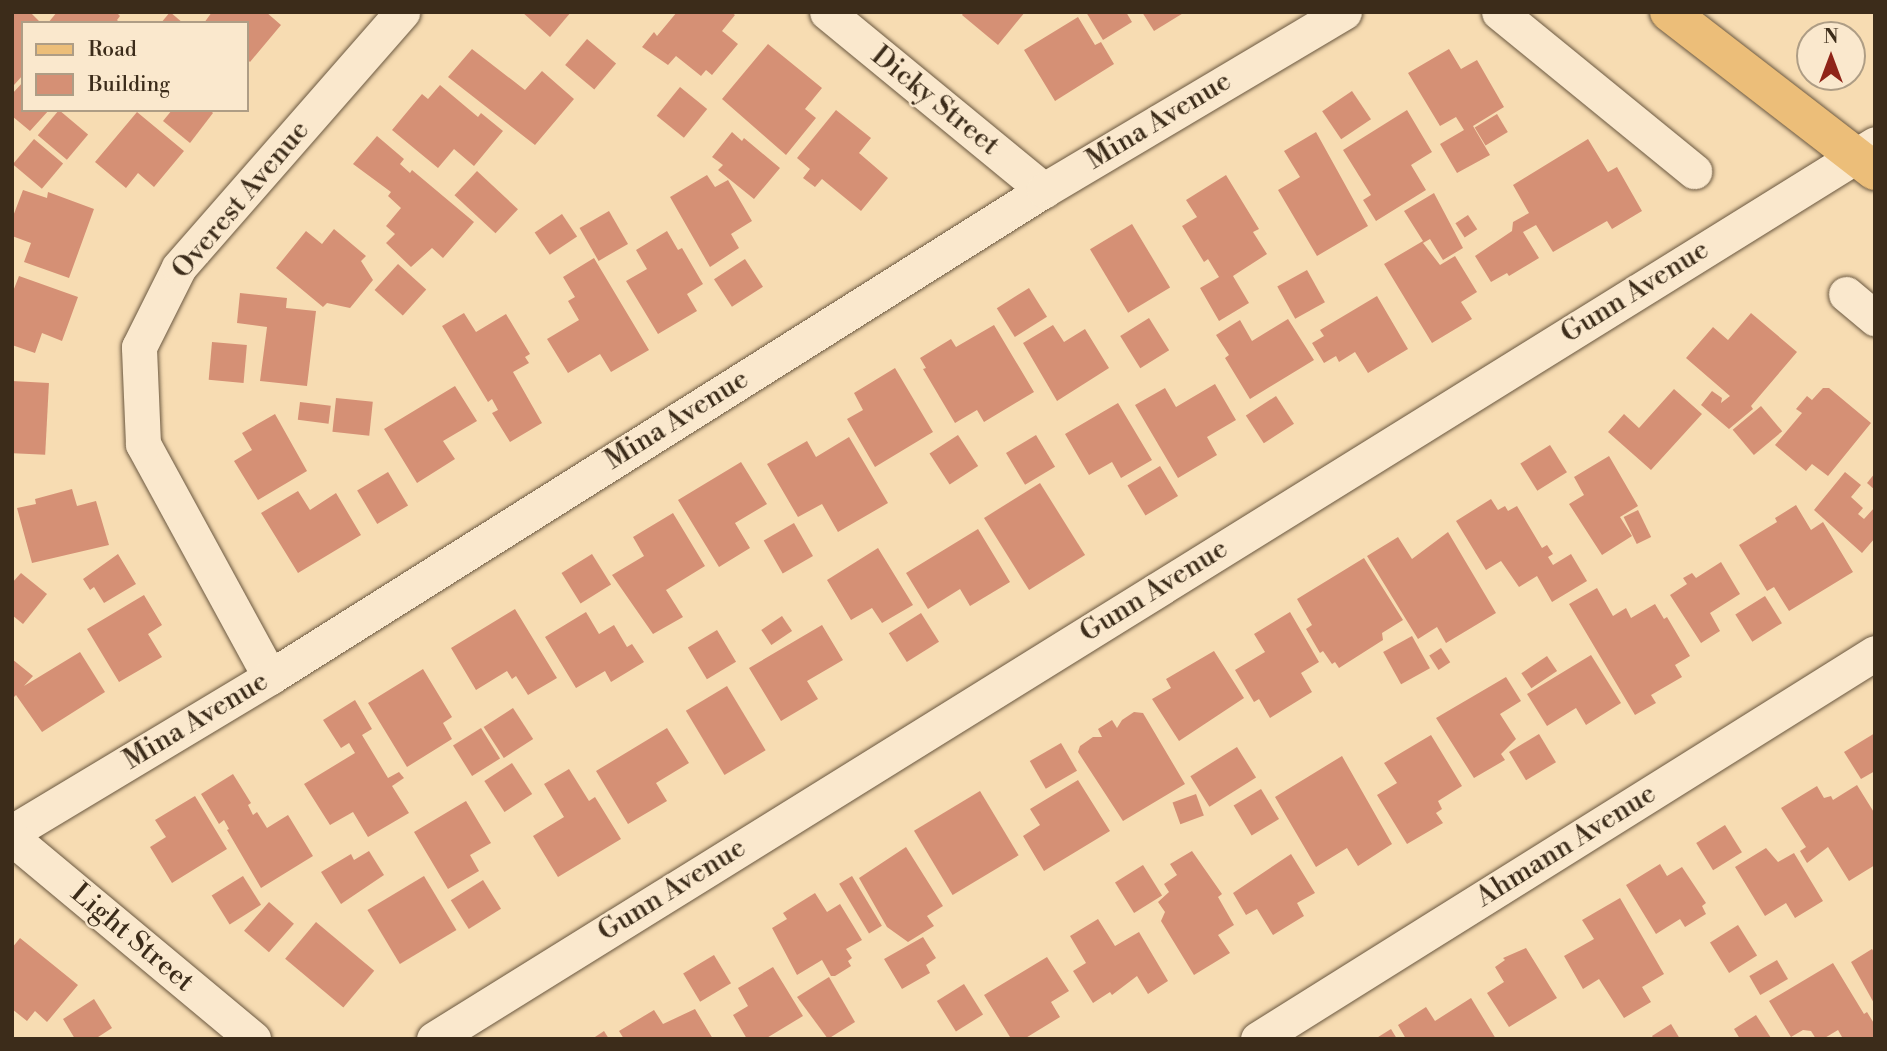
<!DOCTYPE html>
<html>
<head>
<meta charset="utf-8">
<style>
	body { margin:0 }
	#map { position:relative; width:1887px; height:1051px; overflow:hidden; background:#f7dcb2; font-family:"Libre Bodoni",serif }
	div>[style] { position:absolute }
	.building>* { inset:0; background:#d59075; transform-origin:0 0 }
	.roads { filter:drop-shadow(0 0 2px #6b5840) drop-shadow(0 0 2px #6b5840) }
	.minor>* { height:35px; margin:-17.5px; padding:0 17.5px; transform-origin:17.5px; border-radius:17.5px; background:#fae8cd }
	.major>* { height:38px; margin:-19px; padding:0 19px; transform-origin:19px; border-radius:19px; background:#ecbe79 }
	span { translate:-50% -50%; white-space:nowrap; text-align:center; line-height:1.15; -webkit-text-stroke:5px #fae8cd; paint-order:stroke }
	.street-label { font-size:28px; color:#3c2c1a }
	.frame { position:absolute; inset:0; border:14px solid #3c2c1a; pointer-events:none }
	.legend { position:absolute; left:21px; top:21px; width:228px; height:91px; box-sizing:border-box; background:#fae8cd; border:2px solid #ae9d85; margin:0; padding:9px 12px; list-style:none; font-size:21px; color:#3c2c1a }
	.legend li { display:flex; align-items:center; gap:14px; height:35px }
	.legend b { width:35px; border:2px solid #ae9d85 }
	.north { position:absolute; left:1796px; top:21px; width:70px; height:70px; box-sizing:border-box; background:#fae8cd; border:2px solid #ae9d85; border-radius:50%; rotate:0deg; font-size:19px; font-weight:700; line-height:28px; text-align:center; color:#3c2c1a }
	.north::after { content:''; display:block; margin:auto; width:24px; height:32px; background:#8f2418; clip-path:polygon(50% 0,100% 100%,50% 72%,0 100%) }
</style>
</head>
<body>
<div id="map">
	<div class="building">
		<div style="clip-path:polygon(12px 12px,30px 12px,39px 21px,23px 23px,23px 75px,14px 85px)"></div>
		<div style="clip-path:polygon(57px 12px,116px 12px,120px 16px,117px 20px,120px 23px,48px 23px)"></div>
		<div style="clip-path:polygon(170px 12px,183px 23px,161px 23px)"></div>
		<div style="clip-path:polygon(212px 12px,266px 12px,281px 25px,250px 62px,247px 59px,247px 23px,204px 23px)"></div>
		<div style="clip-path:polygon(522px 12px,571px 12px,550px 37px)"></div>
		<div style="clip-path:polygon(677px 12px,731px 12px,735px 15px,722px 31px,738px 44px,712px 75px,706px 70px,701px 76px,676px 56px,668px 65px,642px 47px,654px 32px,657px 36px)"></div>
		<div style="clip-path:polygon(964px 12px,1025px 12px,998px 45px,962px 15px)"></div>
		<div style="clip-path:polygon(1086px 12px,1126px 12px,1132px 22px,1103px 40px)"></div>
		<div style="clip-path:polygon(1142px 12px,1185px 12px,1154px 31px)"></div>
		<div style="clip-path:polygon(1078px 17px,1095px 45px,1101px 42px,1114px 64px,1055px 101px,1024px 50px)"></div>
		<div style="left:587px;top:39px;width:38px;height:34px;rotate:40deg"></div>
		<div style="clip-path:polygon(768px 44px,822px 88px,805px 109px,816px 118px,786px 155px,722px 99px)"></div>
		<div style="clip-path:polygon(472px 49px,525px 90px,542px 71px,574px 99px,535px 145px,448px 77px)"></div>
		<div style="clip-path:polygon(1449px 49px,1461px 69px,1477px 60px,1504px 107px,1473px 126px,1490px 155px,1457px 173px,1440px 144px,1464px 130px,1456px 117px,1440px 126px,1408px 73px)"></div>
		<div style="clip-path:polygon(23px 82px,23px 110px,49px 110px,30px 131px,12px 116px,12px 94px)"></div>
		<div style="clip-path:polygon(440px 85px,478px 117px,481px 113px,503px 131px,474px 166px,454px 149px,438px 168px,392px 130px,422px 94px,428px 99px)"></div>
		<div style="left:680px;top:87px;width:35px;height:37px;rotate:39deg"></div>
		<div style="left:1352px;top:91px;width:34px;height:36px;rotate:56deg"></div>
		<div style="left:59px;top:110px;width:38px;height:33px;rotate:40deg"></div>
		<div style="clip-path:polygon(172px 110px,210px 110px,213px 113px,190px 143px,163px 121px)"></div>
		<div style="clip-path:polygon(836px 110px,871px 138px,859px 153px,888px 178px,861px 211px,822px 179px,815px 187px,803px 178px,810px 169px,797px 158px)"></div>
		<div style="clip-path:polygon(1407px 110px,1432px 152px,1411px 165px,1426px 190px,1376px 221px,1363px 200px,1371px 195px,1343px 150px)"></div>
		<div style="clip-path:polygon(137px 112px,184px 151px,154px 187px,138px 173px,126px 188px,95px 162px)"></div>
		<div style="left:1497px;top:114px;width:21px;height:26px;rotate:59deg"></div>
		<div style="clip-path:polygon(732px 132px,742px 141px,744px 138px,780px 168px,754px 199px,718px 170px,723px 165px,712px 157px)"></div>
		<div style="clip-path:polygon(1316px 132px,1368px 226px,1317px 256px,1278px 190px,1300px 177px,1284px 151px)"></div>
		<div style="clip-path:polygon(377px 136px,404px 159px,400px 164px,410px 173px,412px 170px,474px 222px,443px 258px,432px 248px,411px 267px,386px 243px,395px 234px,386px 226px,401px 208px,388px 196px,391px 192px,353px 164px)"></div>
		<div style="left:34px;top:139px;width:38px;height:33px;rotate:40deg"></div>
		<div style="clip-path:polygon(1588px 139px,1608px 172px,1617px 167px,1642px 211px,1612px 229px,1607px 221px,1553px 252px,1536px 225px,1523px 232px,1539px 258px,1509px 276px,1507px 273px,1491px 282px,1475px 256px,1512px 231px,1513px 222px,1529px 213px,1513px 185px)"></div>
		<div style="left:477px;top:171px;width:56px;height:33px;rotate:43deg"></div>
		<div style="clip-path:polygon(707px 175px,715px 187px,728px 180px,752px 221px,731px 234px,739px 248px,710px 267px,670px 197px)"></div>
		<div style="clip-path:polygon(1226px 175px,1259px 229px,1253px 232px,1267px 254px,1233px 276px,1249px 303px,1219px 321px,1200px 288px,1219px 277px,1208px 259px,1204px 262px,1182px 226px,1197px 217px,1186px 200px)"></div>
		<div style="clip-path:polygon(23px 190px,47px 198px,48px 192px,94px 209px,69px 278px,24px 262px,31px 243px,12px 236px,12px 219px)"></div>
		<div style="clip-path:polygon(1434px 193px,1463px 248px,1443px 260px,1430px 239px,1423px 243px,1440px 265px,1455px 256px,1477px 292px,1461px 302px,1472px 319px,1432px 343px,1384px 264px,1423px 241px,1404px 211px)"></div>
		<div style="left:609px;top:211px;width:38px;height:34px;rotate:60deg"></div>
		<div style="left:562px;top:214px;width:27px;height:33px;rotate:56deg"></div>
		<div style="left:1468px;top:215px;width:17px;height:15px;rotate:57deg"></div>
		<div style="left:1132px;top:224px;width:74px;height:49px;rotate:59deg"></div>
		<div style="clip-path:polygon(334px 229px,366px 256px,361px 261px,373px 280px,350px 308px,327px 303px,323px 307px,276px 268px,306px 231px,322px 244px)"></div>
		<div style="clip-path:polygon(667px 231px,678px 250px,682px 248px,703px 284px,687px 294px,697px 311px,658px 334px,626px 281px,647px 269px,636px 250px)"></div>
		<div style="clip-path:polygon(594px 258px,649px 350px,611px 372px,600px 354px,568px 373px,547px 339px,579px 320px,568px 301px,575px 297px,563px 277px)"></div>
		<div style="left:745px;top:259px;width:33px;height:37px;rotate:57deg"></div>
		<div style="left:398px;top:264px;width:38px;height:35px;rotate:42deg"></div>
		<div style="left:1307px;top:270px;width:37px;height:34px;rotate:61deg"></div>
		<div style="clip-path:polygon(19px 276px,78px 297px,62px 341px,42px 333px,35px 353px,12px 345px,12px 294px)"></div>
		<div style="left:1029px;top:288px;width:34px;height:38px;rotate:58deg"></div>
		<div style="clip-path:polygon(240px 293px,287px 298px,286px 308px,316px 311px,307px 386px,260px 381px,267px 327px,237px 323px)"></div>
		<div style="clip-path:polygon(1377px 296px,1408px 349px,1368px 373px,1355px 352px,1339px 362px,1336px 356px,1324px 363px,1312px 343px,1324px 336px,1320px 330px)"></div>
		<div style="clip-path:polygon(464px 313px,476px 332px,506px 314px,530px 354px,525px 357px,529px 363px,513px 372px,542px 423px,510px 442px,492px 413px,498px 410px,492px 399px,488px 402px,442px 326px)"></div>
		<div style="clip-path:polygon(1751px 313px,1797px 352px,1751px 406px,1753px 409px,1729px 429px,1701px 405px,1712px 391px,1722px 398px,1721px 403px,1730px 396px,1686px 358px,1713px 327px,1728px 340px)"></div>
		<div style="left:1149px;top:318px;width:38px;height:34px;rotate:58deg"></div>
		<div style="clip-path:polygon(1288px 319px,1314px 360px,1250px 399px,1225px 358px,1229px 355px,1216px 335px,1240px 320px,1252px 341px)"></div>
		<div style="clip-path:polygon(994px 325px,1034px 392px,984px 422px,977px 410px,955px 423px,923px 369px,926px 368px,920px 358px,951px 339px,956px 347px)"></div>
		<div style="clip-path:polygon(1053px 325px,1064px 342px,1085px 329px,1109px 368px,1057px 401px,1023px 343px)"></div>
		<div style="left:212px;top:342px;width:35px;height:38px;rotate:5deg"></div>
		<div style="clip-path:polygon(895px 368px,933px 432px,875px 467px,847px 419px,863px 410px,854px 393px)"></div>
		<div style="left:12px;top:381px;width:37px;height:72px;rotate:3deg"></div>
		<div style="clip-path:polygon(1215px 384px,1236px 420px,1207px 437px,1217px 455px,1178px 478px,1135px 405px,1165px 388px,1176px 407px)"></div>
		<div style="clip-path:polygon(455px 386px,477px 421px,443px 441px,455px 459px,417px 483px,384px 429px)"></div>
		<div style="clip-path:polygon(1823px 388px,1829px 388px,1871px 423px,1828px 476px,1812px 464px,1806px 471px,1775px 445px,1802px 413px,1796px 409px,1807px 396px,1812px 400px)"></div>
		<div style="clip-path:polygon(1674px 389px,1702px 414px,1651px 470px,1608px 432px,1624px 414px,1639px 428px)"></div>
		<div style="left:1276px;top:396px;width:33px;height:36px;rotate:57deg"></div>
		<div style="left:336px;top:398px;width:37px;height:34px;rotate:6deg"></div>
		<div style="left:300px;top:402px;width:31px;height:18px;rotate:7deg"></div>
		<div style="clip-path:polygon(1118px 403px,1152px 460px,1121px 478px,1112px 462px,1089px 475px,1065px 434px)"></div>
		<div style="left:1761px;top:406px;width:33px;height:37px;rotate:50deg"></div>
		<div style="clip-path:polygon(275px 414px,307px 471px,258px 500px,234px 461px,252px 450px,242px 433px)"></div>
		<div style="left:958px;top:435px;width:37px;height:34px;rotate:57deg"></div>
		<div style="left:1036px;top:435px;width:37px;height:35px;rotate:59deg"></div>
		<div style="clip-path:polygon(849px 437px,888px 503px,838px 532px,822px 504px,798px 517px,767px 464px,807px 441px,816px 457px)"></div>
		<div style="left:1550px;top:445px;width:32px;height:35px;rotate:58deg"></div>
		<div style="clip-path:polygon(1609px 456px,1638px 506px,1620px 517px,1632px 536px,1602px 555px,1569px 504px,1584px 495px,1574px 477px)"></div>
		<div style="clip-path:polygon(741px 462px,767px 504px,735px 523px,750px 548px,719px 567px,678px 500px)"></div>
		<div style="left:1160px;top:466px;width:35px;height:38px;rotate:59deg"></div>
		<div style="left:388px;top:472px;width:39px;height:36px;rotate:59deg"></div>
		<div style="clip-path:polygon(1845px 472px,1861px 485px,1851px 497px,1863px 508px,1858px 514px,1864px 519px,1875px 507px,1875px 538px,1862px 553px,1814px 510px)"></div>
		<div style="clip-path:polygon(1875px 473px,1875px 490px,1867px 483px)"></div>
		<div style="left:1040px;top:483px;width:85px;height:66px;rotate:58deg"></div>
		<div style="clip-path:polygon(72px 489px,77px 506px,96px 501px,109px 545px,32px 563px,17px 508px,36px 504px,35px 499px)"></div>
		<div style="clip-path:polygon(298px 491px,310px 510px,336px 493px,361px 535px,298px 573px,261px 513px)"></div>
		<div style="clip-path:polygon(1491px 499px,1498px 510px,1505px 506px,1508px 511px,1517px 506px,1542px 548px,1547px 545px,1553px 554px,1548px 557px,1553px 565px,1571px 554px,1587px 581px,1552px 602px,1537px 576px,1519px 587px,1501px 561px,1486px 570px,1456px 521px)"></div>
		<div style="clip-path:polygon(1796px 505px,1811px 530px,1823px 522px,1853px 572px,1789px 611px,1774px 587px,1767px 591px,1739px 545px,1777px 522px,1775px 518px)"></div>
		<div style="left:1638px;top:510px;width:30px;height:16px;rotate:64deg"></div>
		<div style="clip-path:polygon(673px 513px,705px 566px,666px 590px,683px 617px,653px 634px,612px 575px,644px 556px,633px 537px)"></div>
		<div style="left:794px;top:523px;width:38px;height:35px;rotate:60deg"></div>
		<div style="clip-path:polygon(978px 529px,1010px 582px,970px 606px,960px 589px,928px 609px,906px 573px)"></div>
		<div style="clip-path:polygon(1448px 532px,1496px 613px,1446px 643px,1437px 627px,1418px 639px,1367px 556px,1398px 537px,1412px 559px)"></div>
		<div style="clip-path:polygon(878px 548px,913px 605px,882px 623px,872px 608px,851px 620px,827px 580px)"></div>
		<div style="clip-path:polygon(118px 554px,136px 584px,104px 603px,94px 587px,90px 590px,83px 579px)"></div>
		<div style="left:592px;top:554px;width:36px;height:36px;rotate:58deg"></div>
		<div style="clip-path:polygon(1364px 558px,1403px 620px,1382px 633px,1383px 640px,1339px 668px,1335px 662px,1332px 664px,1323px 651px,1320px 653px,1306px 629px,1312px 625px,1297px 599px)"></div>
		<div style="clip-path:polygon(1721px 562px,1740px 594px,1710px 613px,1720px 631px,1701px 643px,1670px 595px,1687px 584px,1683px 578px,1692px 573px,1696px 578px)"></div>
		<div style="clip-path:polygon(21px 573px,47px 594px,23px 624px,12px 615px,12px 583px)"></div>
		<div style="clip-path:polygon(1597px 588px,1613px 616px,1626px 608px,1631px 618px,1655px 604px,1664px 619px,1667px 617px,1690px 656px,1675px 665px,1682px 677px,1651px 695px,1656px 703px,1635px 715px,1569px 604px)"></div>
		<div style="clip-path:polygon(144px 595px,162px 625px,148px 634px,162px 657px,119px 682px,87px 629px)"></div>
		<div style="left:1765px;top:596px;width:32px;height:35px;rotate:58deg"></div>
		<div style="clip-path:polygon(515px 609px,557px 678px,528px 695px,516px 676px,512px 679px,507px 671px,476px 690px,451px 648px)"></div>
		<div style="clip-path:polygon(586px 612px,599px 634px,614px 625px,627px 647px,632px 644px,644px 662px,611px 682px,605px 671px,576px 688px,545px 637px)"></div>
		<div style="clip-path:polygon(1290px 612px,1319px 662px,1301px 673px,1312px 692px,1270px 718px,1259px 699px,1254px 702px,1235px 670px,1265px 652px,1254px 634px)"></div>
		<div style="left:921px;top:613px;width:34px;height:38px;rotate:58deg"></div>
		<div style="left:782px;top:616px;width:18px;height:25px;rotate:56deg"></div>
		<div style="clip-path:polygon(822px 625px,843px 660px,807px 681px,818px 699px,781px 721px,749px 668px)"></div>
		<div style="left:717px;top:630px;width:37px;height:34px;rotate:59deg"></div>
		<div style="left:1412px;top:636px;width:37px;height:33px;rotate:61deg"></div>
		<div style="left:1441px;top:648px;width:17px;height:14px;rotate:57deg"></div>
		<div style="clip-path:polygon(1214px 651px,1244px 698px,1179px 741px,1152px 699px,1171px 688px,1166px 679px)"></div>
		<div style="clip-path:polygon(80px 652px,105px 692px,42px 732px,16px 695px,12px 699px,12px 659px,33px 676px,24px 686px)"></div>
		<div style="clip-path:polygon(1591px 655px,1621px 703px,1586px 725px,1576px 708px,1547px 726px,1527px 694px)"></div>
		<div style="left:1547px;top:656px;width:18px;height:31px;rotate:56deg"></div>
		<div style="clip-path:polygon(423px 669px,452px 717px,443px 723px,452px 739px,407px 767px,368px 703px)"></div>
		<div style="clip-path:polygon(1506px 677px,1521px 701px,1500px 714px,1516px 739px,1501px 754px,1505px 760px,1474px 778px,1436px 718px)"></div>
		<div style="left:727px;top:686px;width:75px;height:48px;rotate:59deg"></div>
		<div style="clip-path:polygon(355px 700px,372px 729px,362px 735px,388px 778px,399px 772px,404px 778px,392px 786px,409px 813px,368px 837px,353px 812px,330px 825px,304px 784px,355px 753px,349px 743px,341px 748px,323px 720px)"></div>
		<div style="left:513px;top:708px;width:37px;height:35px;rotate:57deg"></div>
		<div style="clip-path:polygon(1134px 712px,1143px 713px,1185px 784px,1123px 821px,1078px 752px,1080px 746px,1093px 737px,1102px 737px,1098px 729px,1112px 720px,1117px 728px,1122px 720px)"></div>
		<div style="left:481px;top:728px;width:36px;height:33px;rotate:58deg"></div>
		<div style="clip-path:polygon(667px 728px,689px 763px,656px 783px,667px 801px,628px 824px,596px 771px)"></div>
		<div style="clip-path:polygon(1875px 733px,1875px 771px,1861px 779px,1844px 752px)"></div>
		<div style="left:1539px;top:734px;width:33px;height:35px;rotate:59deg"></div>
		<div style="clip-path:polygon(1431px 735px,1462px 786px,1438px 801px,1442px 809px,1436px 813px,1443px 823px,1407px 844px,1377px 795px,1397px 783px,1384px 763px)"></div>
		<div style="left:1061px;top:743px;width:32px;height:36px;rotate:60deg"></div>
		<div style="left:1237px;top:747px;width:36px;height:55px;rotate:58deg"></div>
		<div style="clip-path:polygon(1342px 756px,1392px 844px,1358px 866px,1347px 848px,1316px 867px,1275px 797px)"></div>
		<div style="left:512px;top:763px;width:37px;height:33px;rotate:57deg"></div>
		<div style="clip-path:polygon(569px 769px,589px 801px,595px 797px,621px 839px,558px 877px,533px 836px,564px 817px,544px 784px)"></div>
		<div style="clip-path:polygon(233px 774px,251px 803px,248px 805px,253px 815px,257px 812px,267px 828px,288px 815px,313px 856px,261px 888px,227px 830px,229px 829px,224px 820px,219px 824px,201px 794px)"></div>
		<div style="clip-path:polygon(1078px 780px,1110px 831px,1044px 871px,1023px 836px,1040px 825px,1030px 809px)"></div>
		<div style="clip-path:polygon(1857px 785px,1875px 814px,1875px 865px,1849px 881px,1828px 847px,1807px 863px,1800px 851px,1806px 847px,1781px 808px,1817px 786px,1824px 798px,1831px 796px,1833px 800px)"></div>
		<div style="left:1261px;top:789px;width:35px;height:32px;rotate:59deg"></div>
		<div style="left:980px;top:791px;width:75px;height:77px;rotate:59deg"></div>
		<div style="left:1196px;top:794px;width:23px;height:25px;rotate:70deg"></div>
		<div style="clip-path:polygon(195px 796px,227px 849px,172px 883px,150px 847px,166px 837px,155px 820px)"></div>
		<div style="clip-path:polygon(466px 801px,491px 843px,470px 855px,479px 871px,448px 889px,414px 832px)"></div>
		<div style="left:1725px;top:825px;width:32px;height:34px;rotate:58deg"></div>
		<div style="clip-path:polygon(906px 847px,943px 906px,927px 916px,934px 926px,908px 942px,887px 927px,859px 878px)"></div>
		<div style="clip-path:polygon(1766px 848px,1778px 862px,1794px 853px,1823px 901px,1795px 918px,1786px 903px,1765px 916px,1735px 867px)"></div>
		<div style="clip-path:polygon(369px 851px,384px 875px,341px 904px,321px 872px,351px 854px,354px 860px)"></div>
		<div style="clip-path:polygon(1192px 851px,1222px 894px,1218px 897px,1234px 925px,1218px 935px,1230px 953px,1194px 975px,1161px 921px,1165px 912px,1158px 902px,1169px 892px,1164px 884px,1177px 875px,1170px 864px)"></div>
		<div style="clip-path:polygon(1291px 854px,1315px 893px,1297px 903px,1304px 916px,1273px 935px,1257px 909px,1246px 915px,1233px 893px)"></div>
		<div style="clip-path:polygon(1660px 864px,1667px 876px,1682px 867px,1706px 903px,1702px 906px,1706px 914px,1685px 927px,1680px 919px,1656px 934px,1626px 885px)"></div>
		<div style="left:1143px;top:865px;width:36px;height:33px;rotate:58deg"></div>
		<div style="left:243px;top:876px;width:34px;height:37px;rotate:58deg"></div>
		<div style="left:424px;top:876px;width:63px;height:66px;rotate:59deg"></div>
		<div style="left:852px;top:876px;width:58px;height:15px;rotate:59deg"></div>
		<div style="left:483px;top:880px;width:34px;height:38px;rotate:58deg"></div>
		<div style="clip-path:polygon(815px 893px,827px 912px,840px 904px,862px 940px,846px 949px,852px 958px,848px 961px,851px 966px,835px 976px,831px 976px,822px 960px,797px 975px,772px 928px,787px 919px,783px 913px)"></div>
		<div style="clip-path:polygon(1620px 898px,1664px 974px,1642px 987px,1651px 1002px,1624px 1018px,1599px 979px,1583px 989px,1564px 956px,1594px 939px,1582px 920px)"></div>
		<div style="left:269px;top:902px;width:33px;height:38px;rotate:41deg"></div>
		<div style="clip-path:polygon(1098px 919px,1115px 946px,1139px 932px,1168px 981px,1148px 994px,1137px 976px,1112px 995px,1110px 992px,1093px 1003px,1073px 971px,1086px 963px,1070px 936px)"></div>
		<div style="left:316px;top:922px;width:76px;height:48px;rotate:40deg"></div>
		<div style="left:1738px;top:925px;width:36px;height:33px;rotate:58deg"></div>
		<div style="clip-path:polygon(923px 937px,936px 958px,926px 965px,930px 973px,902px 989px,884px 959px)"></div>
		<div style="clip-path:polygon(20px 938px,78px 985px,47px 1022px,35px 1011px,27px 1021px,12px 1009px,12px 948px)"></div>
		<div style="clip-path:polygon(1526px 948px,1557px 998px,1509px 1027px,1487px 993px,1504px 982px,1495px 967px,1505px 960px,1503px 958px)"></div>
		<div style="clip-path:polygon(1872px 949px,1875px 954px,1875px 1005px,1851px 962px)"></div>
		<div style="left:714px;top:955px;width:33px;height:36px;rotate:59deg"></div>
		<div style="clip-path:polygon(1047px 957px,1069px 991px,1051px 1002px,1060px 1017px,1024px 1039px,1006px 1039px,1010px 1037px,984px 995px)"></div>
		<div style="left:1777px;top:960px;width:22px;height:32px;rotate:60deg"></div>
		<div style="clip-path:polygon(1833px 963px,1864px 1014px,1867px 1012px,1875px 1025px,1875px 1039px,1839px 1039px,1842px 1037px,1838px 1030px,1823px 1039px,1816px 1039px,1811px 1031px,1803px 1030px,1791px 1037px,1769px 1001px)"></div>
		<div style="clip-path:polygon(773px 967px,803px 1016px,765px 1039px,747px 1039px,733px 1015px,748px 1006px,738px 988px)"></div>
		<div style="clip-path:polygon(829px 977px,855px 1022px,828px 1039px,797px 997px)"></div>
		<div style="left:964px;top:984px;width:36px;height:32px;rotate:58deg"></div>
		<div style="clip-path:polygon(1471px 998px,1496px 1039px,1406px 1039px,1398px 1025px,1426px 1007px,1435px 1021px)"></div>
		<div style="clip-path:polygon(94px 999px,112px 1028px,95px 1039px,75px 1039px,63px 1019px)"></div>
		<div style="clip-path:polygon(695px 1009px,713px 1039px,624px 1039px,619px 1031px,654px 1010px,663px 1024px)"></div>
		<div style="clip-path:polygon(1756px 1015px,1771px 1038px,1740px 1039px,1734px 1029px)"></div>
		<div style="clip-path:polygon(1671px 1024px,1680px 1039px,1654px 1039px,1652px 1036px)"></div>
		<div style="clip-path:polygon(1391px 1029px,1397px 1039px,1375px 1039px)"></div>
		<div style="clip-path:polygon(604px 1031px,609px 1039px,592px 1039px)"></div>
	</div>
	<div class="roads">
		<div class="minor">
			<div style="left:827px;top:12px;width:281px;rotate:39.4deg"></div>
			<div style="left:1499px;top:12px;width:252px;rotate:39.2deg"></div>
			<div style="left:1846px;top:294px;width:38px;rotate:40deg"></div>
			<div style="left:270px;top:677px;width:265px;rotate:-118.6deg"></div>
			<div style="left:143px;top:444px;width:97px;rotate:-92.4deg"></div>
			<div style="left:139px;top:347px;width:89px;rotate:-63.4deg"></div>
			<div style="left:179px;top:267px;width:339px;rotate:-48.8deg"></div>
			<div style="left:12px;top:832px;width:301px;rotate:-31deg"></div>
			<div style="left:270px;top:677px;width:914px;rotate:-32.18deg"></div>
			<div style="left:1044px;top:190px;width:349px;rotate:-30.7deg"></div>
			<div style="left:12px;top:838px;width:314px;rotate:39.8deg"></div>
			<div style="left:434px;top:1039px;width:1696px;rotate:-31.84deg"></div>
			<div style="left:1258px;top:1039px;width:728px;rotate:-32.03deg"></div>
		</div>
		<div class="major">
			<div style="left:1669px;top:12px;width:260px;rotate:37.7deg"></div>
		</div>
	</div>
	<div class="street-label">
		<span style="left:935px;top:101px;rotate:39deg">Dicky Street</span>
		<span style="left:1159px;top:121px;rotate:-31deg">Mina Avenue</span>
		<span style="left:241px;top:200px;rotate:-50deg">Overest Avenue</span>
		<span style="left:1635px;top:292px;rotate:-32deg">Gunn Avenue</span>
		<span style="left:677px;top:420px;rotate:-32deg">Mina Avenue</span>
		<span style="left:1154px;top:591px;rotate:-32deg">Gunn Avenue</span>
		<span style="left:196px;top:721px;rotate:-31deg">Mina Avenue</span>
		<span style="left:1566px;top:846px;rotate:-32deg">Ahmann Avenue</span>
		<span style="left:672px;top:890px;rotate:-32deg">Gunn Avenue</span>
		<span style="left:132px;top:938px;rotate:40deg">Light Street</span>
	</div>
	<div class="frame"></div>
	<ul class="legend">
	<li><b style="height:9px;background:#ecbe79"></b>Road</li>
	<li><b style="height:19px;background:#d59075"></b>Building</li>
	</ul>
	<div class="north">N</div>
</div>
</body>
</html>
